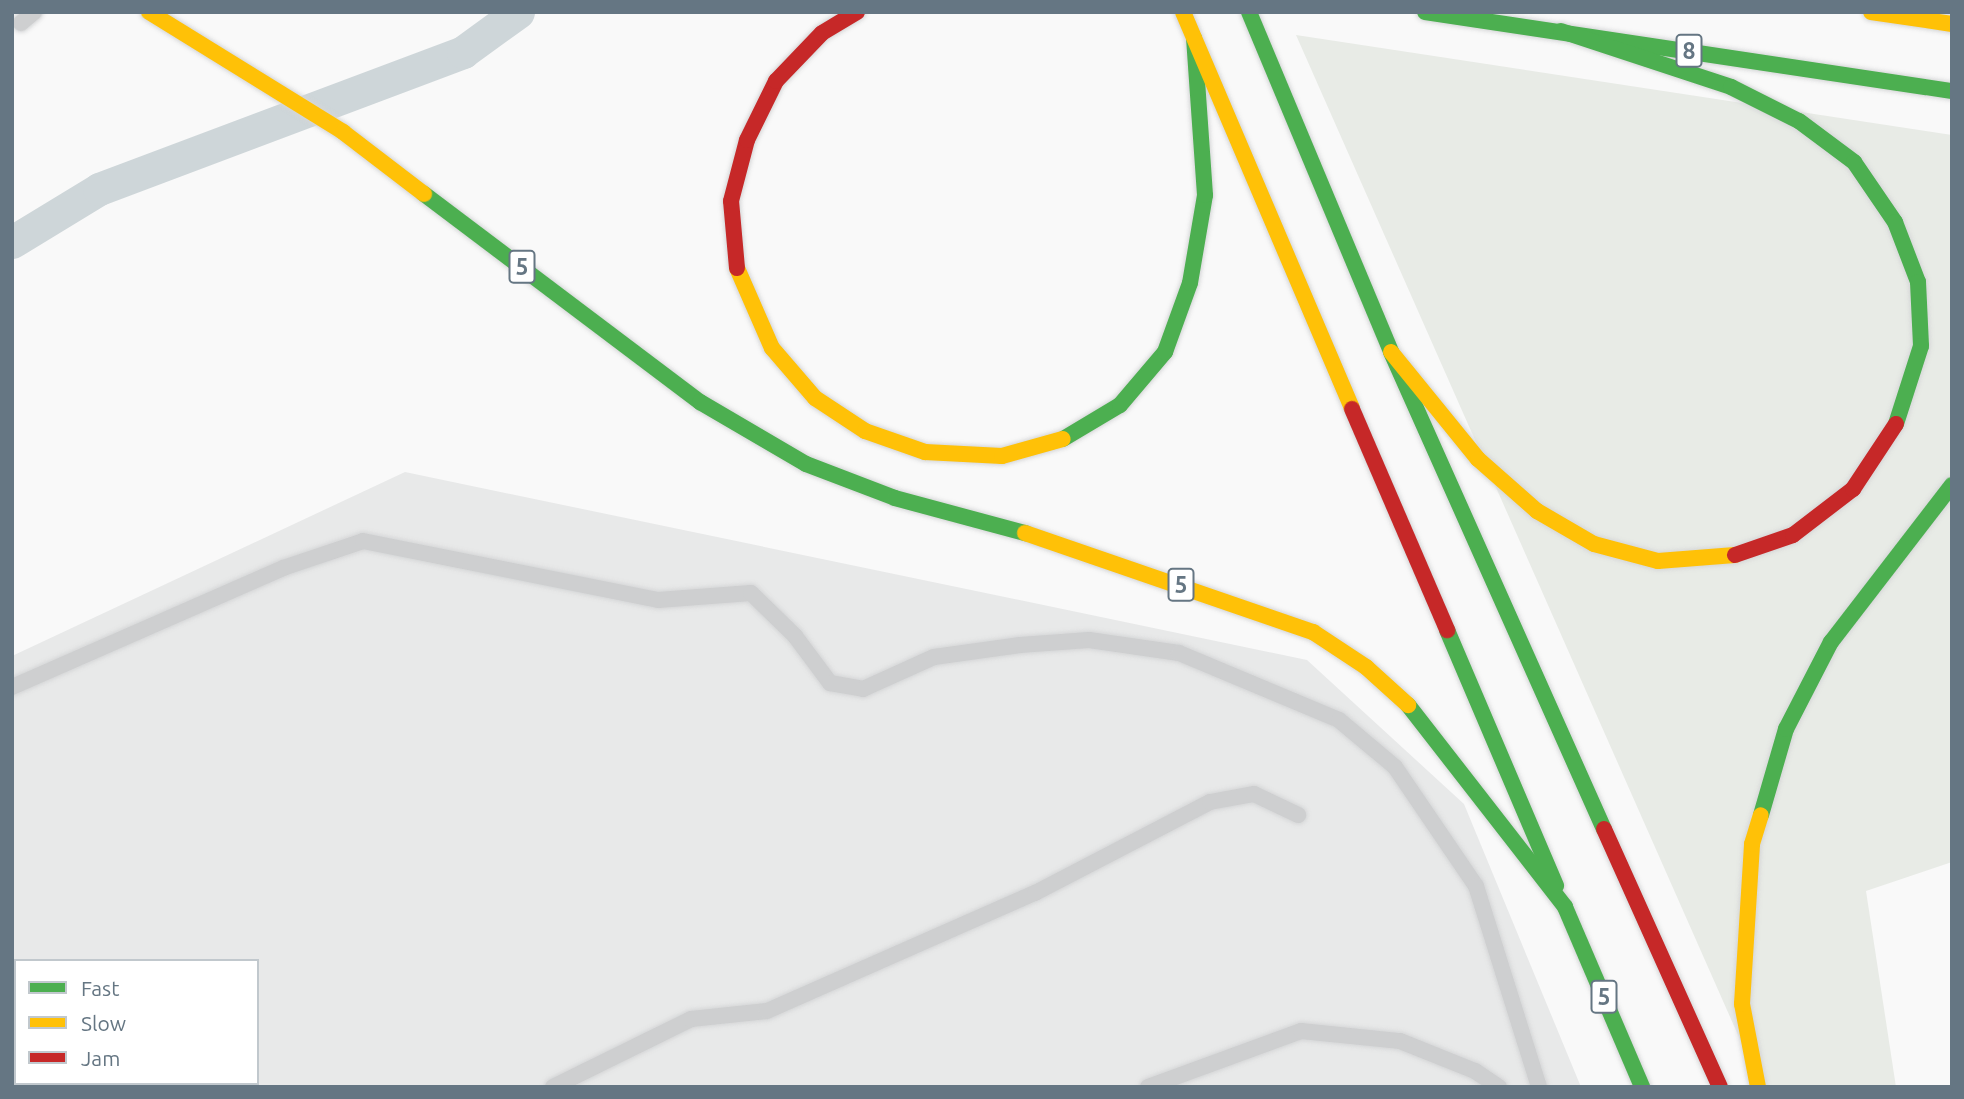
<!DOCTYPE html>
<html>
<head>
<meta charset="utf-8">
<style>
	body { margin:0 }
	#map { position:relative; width:1964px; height:1099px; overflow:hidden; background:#f9f9f9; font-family:Ubuntu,sans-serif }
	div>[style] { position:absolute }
	.built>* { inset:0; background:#e8e9e9 }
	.green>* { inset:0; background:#e8ebe6 }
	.canal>* { height:33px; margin:-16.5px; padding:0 16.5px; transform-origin:16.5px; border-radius:16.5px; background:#ced6d9 }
	.roads { filter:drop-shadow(0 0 2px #d5d6d7) drop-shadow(0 0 2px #d5d6d7) }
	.lane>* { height:16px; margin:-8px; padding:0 8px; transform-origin:8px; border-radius:8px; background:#cecfd0 }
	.fast>* { height:16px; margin:-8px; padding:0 8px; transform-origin:8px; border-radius:8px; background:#4caf50 }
	.slow>* { height:16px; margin:-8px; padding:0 8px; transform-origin:8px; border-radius:8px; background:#ffc107 }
	.jam>* { height:16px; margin:-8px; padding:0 8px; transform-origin:8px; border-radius:8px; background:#c62828 }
	span { translate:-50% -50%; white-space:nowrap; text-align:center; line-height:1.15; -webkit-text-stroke:7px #fff; paint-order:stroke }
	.shield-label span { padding:2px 5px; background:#fff; border:2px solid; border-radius:5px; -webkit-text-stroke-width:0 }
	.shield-label { font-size:23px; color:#657683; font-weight:700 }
	.frame { position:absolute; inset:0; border:14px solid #657683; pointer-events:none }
	.legend { position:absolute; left:14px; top:959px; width:245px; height:126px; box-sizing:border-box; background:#fff; border:2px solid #c1c8cd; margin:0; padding:9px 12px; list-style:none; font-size:21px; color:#657683 }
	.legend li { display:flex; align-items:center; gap:14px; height:35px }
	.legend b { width:35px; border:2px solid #c1c8cd }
</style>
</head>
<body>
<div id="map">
	<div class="built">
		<div style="clip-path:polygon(evenodd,405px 472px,1307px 660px,1464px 804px,1581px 1087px,12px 1087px,12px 656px,405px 472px,16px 961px,257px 961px,257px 1083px,16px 1083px,16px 961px)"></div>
	</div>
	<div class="green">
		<div style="clip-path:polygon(1296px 35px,1952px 135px,1952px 862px,1866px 891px,1896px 1087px,1761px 1087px)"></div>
	</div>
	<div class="canal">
		<div style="left:12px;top:242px;width:102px;rotate:-31.3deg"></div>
		<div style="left:99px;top:189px;width:389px;rotate:-20.6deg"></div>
		<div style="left:463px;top:52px;width:68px;rotate:-36deg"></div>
	</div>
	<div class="roads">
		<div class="lane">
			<div style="left:21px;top:23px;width:17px;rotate:-40deg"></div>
			<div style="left:12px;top:687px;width:296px;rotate:-23.7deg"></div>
			<div style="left:283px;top:568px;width:84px;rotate:-18.6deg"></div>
			<div style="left:363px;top:541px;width:301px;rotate:11.3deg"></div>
			<div style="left:658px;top:600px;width:93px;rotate:-4.3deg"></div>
			<div style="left:751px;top:593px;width:62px;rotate:44.3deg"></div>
			<div style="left:795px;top:636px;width:59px;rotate:53.3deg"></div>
			<div style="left:830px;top:683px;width:34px;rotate:10deg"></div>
			<div style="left:863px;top:689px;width:78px;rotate:-24.3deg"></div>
			<div style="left:934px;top:657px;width:87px;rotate:-7.9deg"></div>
			<div style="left:1020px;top:645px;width:69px;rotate:-4.1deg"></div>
			<div style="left:1089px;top:640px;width:91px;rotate:8.2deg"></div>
			<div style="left:1179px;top:653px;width:173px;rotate:22.7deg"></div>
			<div style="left:1339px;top:720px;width:73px;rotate:40deg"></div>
			<div style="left:1395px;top:767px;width:144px;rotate:55.8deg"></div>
			<div style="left:1476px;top:886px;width:211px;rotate:72.6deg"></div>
			<div style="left:553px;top:1087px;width:154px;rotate:-26.2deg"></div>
			<div style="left:691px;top:1019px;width:76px;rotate:-6deg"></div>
			<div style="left:767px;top:1011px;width:293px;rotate:-23.8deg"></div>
			<div style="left:1035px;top:893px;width:197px;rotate:-27.5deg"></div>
			<div style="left:1210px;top:802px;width:45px;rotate:-10.3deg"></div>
			<div style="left:1254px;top:794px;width:49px;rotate:25.5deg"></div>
			<div style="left:1148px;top:1087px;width:163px;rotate:-20.1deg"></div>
			<div style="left:1301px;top:1031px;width:100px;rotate:5.8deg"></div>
			<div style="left:1400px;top:1041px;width:81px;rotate:21.8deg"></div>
			<div style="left:1475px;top:1071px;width:29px;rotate:34deg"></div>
		</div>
		<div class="fast">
			<div style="left:1249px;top:12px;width:368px;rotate:67.3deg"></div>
			<div style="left:1391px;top:352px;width:522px;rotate:65.94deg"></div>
			<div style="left:1425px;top:12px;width:533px;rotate:8.53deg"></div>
			<div style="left:1561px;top:31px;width:179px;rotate:18.2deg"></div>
			<div style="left:1731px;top:87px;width:76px;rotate:26.6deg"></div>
			<div style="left:1799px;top:121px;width:69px;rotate:36.7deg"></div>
			<div style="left:1854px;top:162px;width:73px;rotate:55.7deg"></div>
			<div style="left:1895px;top:222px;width:64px;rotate:69deg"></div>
			<div style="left:1918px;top:282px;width:64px;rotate:87.3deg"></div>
			<div style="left:1921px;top:346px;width:82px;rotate:107.8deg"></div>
			<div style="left:424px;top:194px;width:346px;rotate:37deg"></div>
			<div style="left:700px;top:402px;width:123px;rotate:30.3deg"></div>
			<div style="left:806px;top:464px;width:95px;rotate:20.9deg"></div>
			<div style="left:895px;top:498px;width:135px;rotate:15.1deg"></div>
			<div style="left:1063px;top:439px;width:66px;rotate:-30.8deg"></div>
			<div style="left:1120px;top:405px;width:70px;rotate:-49.7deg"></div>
			<div style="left:1165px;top:352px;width:73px;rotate:-70.1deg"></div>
			<div style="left:1190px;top:283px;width:89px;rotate:-80.3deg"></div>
			<div style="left:1205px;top:195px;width:157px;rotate:-94deg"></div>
			<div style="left:1447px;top:630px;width:278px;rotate:66.9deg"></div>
			<div style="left:1408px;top:705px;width:256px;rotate:52.1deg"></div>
			<div style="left:1565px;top:907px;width:196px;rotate:66.8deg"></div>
			<div style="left:1761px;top:815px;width:90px;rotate:-73.8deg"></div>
			<div style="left:1786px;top:729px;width:98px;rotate:-62.7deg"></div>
			<div style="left:1831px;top:642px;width:198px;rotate:-52.4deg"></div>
		</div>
		<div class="slow">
			<div style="left:149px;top:12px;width:228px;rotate:31.7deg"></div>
			<div style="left:343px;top:132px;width:102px;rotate:37.4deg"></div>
			<div style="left:1183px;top:12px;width:431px;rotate:66.9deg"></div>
			<div style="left:1871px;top:12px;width:82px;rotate:8.4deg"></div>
			<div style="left:737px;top:268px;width:87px;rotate:66.4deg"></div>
			<div style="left:772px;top:348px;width:66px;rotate:49.3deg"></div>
			<div style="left:815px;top:398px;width:60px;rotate:33.4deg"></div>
			<div style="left:865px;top:431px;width:64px;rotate:19.3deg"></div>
			<div style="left:925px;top:452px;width:77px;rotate:3deg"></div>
			<div style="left:1002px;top:456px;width:63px;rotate:-15.6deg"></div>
			<div style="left:1391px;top:352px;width:138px;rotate:50.9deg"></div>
			<div style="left:1478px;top:459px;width:79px;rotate:41.4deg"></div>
			<div style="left:1537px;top:511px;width:66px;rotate:30.1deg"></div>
			<div style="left:1594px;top:544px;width:66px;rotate:14.9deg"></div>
			<div style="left:1658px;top:561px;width:77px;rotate:-4.5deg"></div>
			<div style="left:1025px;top:533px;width:305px;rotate:19deg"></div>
			<div style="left:1313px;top:632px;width:64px;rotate:33.4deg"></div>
			<div style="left:1366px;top:667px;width:57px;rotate:42.1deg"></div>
			<div style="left:1758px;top:1087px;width:85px;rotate:-100.9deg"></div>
			<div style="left:1742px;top:1004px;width:160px;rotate:-86.4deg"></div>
			<div style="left:1752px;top:844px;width:30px;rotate:-73deg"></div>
		</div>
		<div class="jam">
			<div style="left:737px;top:268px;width:67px;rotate:-95.1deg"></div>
			<div style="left:731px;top:201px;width:63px;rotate:-75.3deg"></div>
			<div style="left:747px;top:140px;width:66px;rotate:-63.8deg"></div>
			<div style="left:776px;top:81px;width:66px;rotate:-46.2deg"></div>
			<div style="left:822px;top:33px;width:41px;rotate:-31deg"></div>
			<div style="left:1352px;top:409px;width:241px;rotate:66.7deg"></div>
			<div style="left:1735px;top:555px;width:61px;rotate:-19deg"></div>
			<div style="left:1793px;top:535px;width:76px;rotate:-37.5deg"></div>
			<div style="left:1853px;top:489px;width:78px;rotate:-56.5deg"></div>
			<div style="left:1604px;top:829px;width:283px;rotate:65.8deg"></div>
		</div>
	</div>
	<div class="shield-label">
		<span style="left:1689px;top:51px">8</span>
		<span style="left:522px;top:267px">5</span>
		<span style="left:1181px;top:585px">5</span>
		<span style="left:1604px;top:997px">5</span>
	</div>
	<div class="frame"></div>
	<ul class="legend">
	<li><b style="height:9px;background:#4caf50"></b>Fast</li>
	<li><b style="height:9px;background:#ffc107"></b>Slow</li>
	<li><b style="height:9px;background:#c62828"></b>Jam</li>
	</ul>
</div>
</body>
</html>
